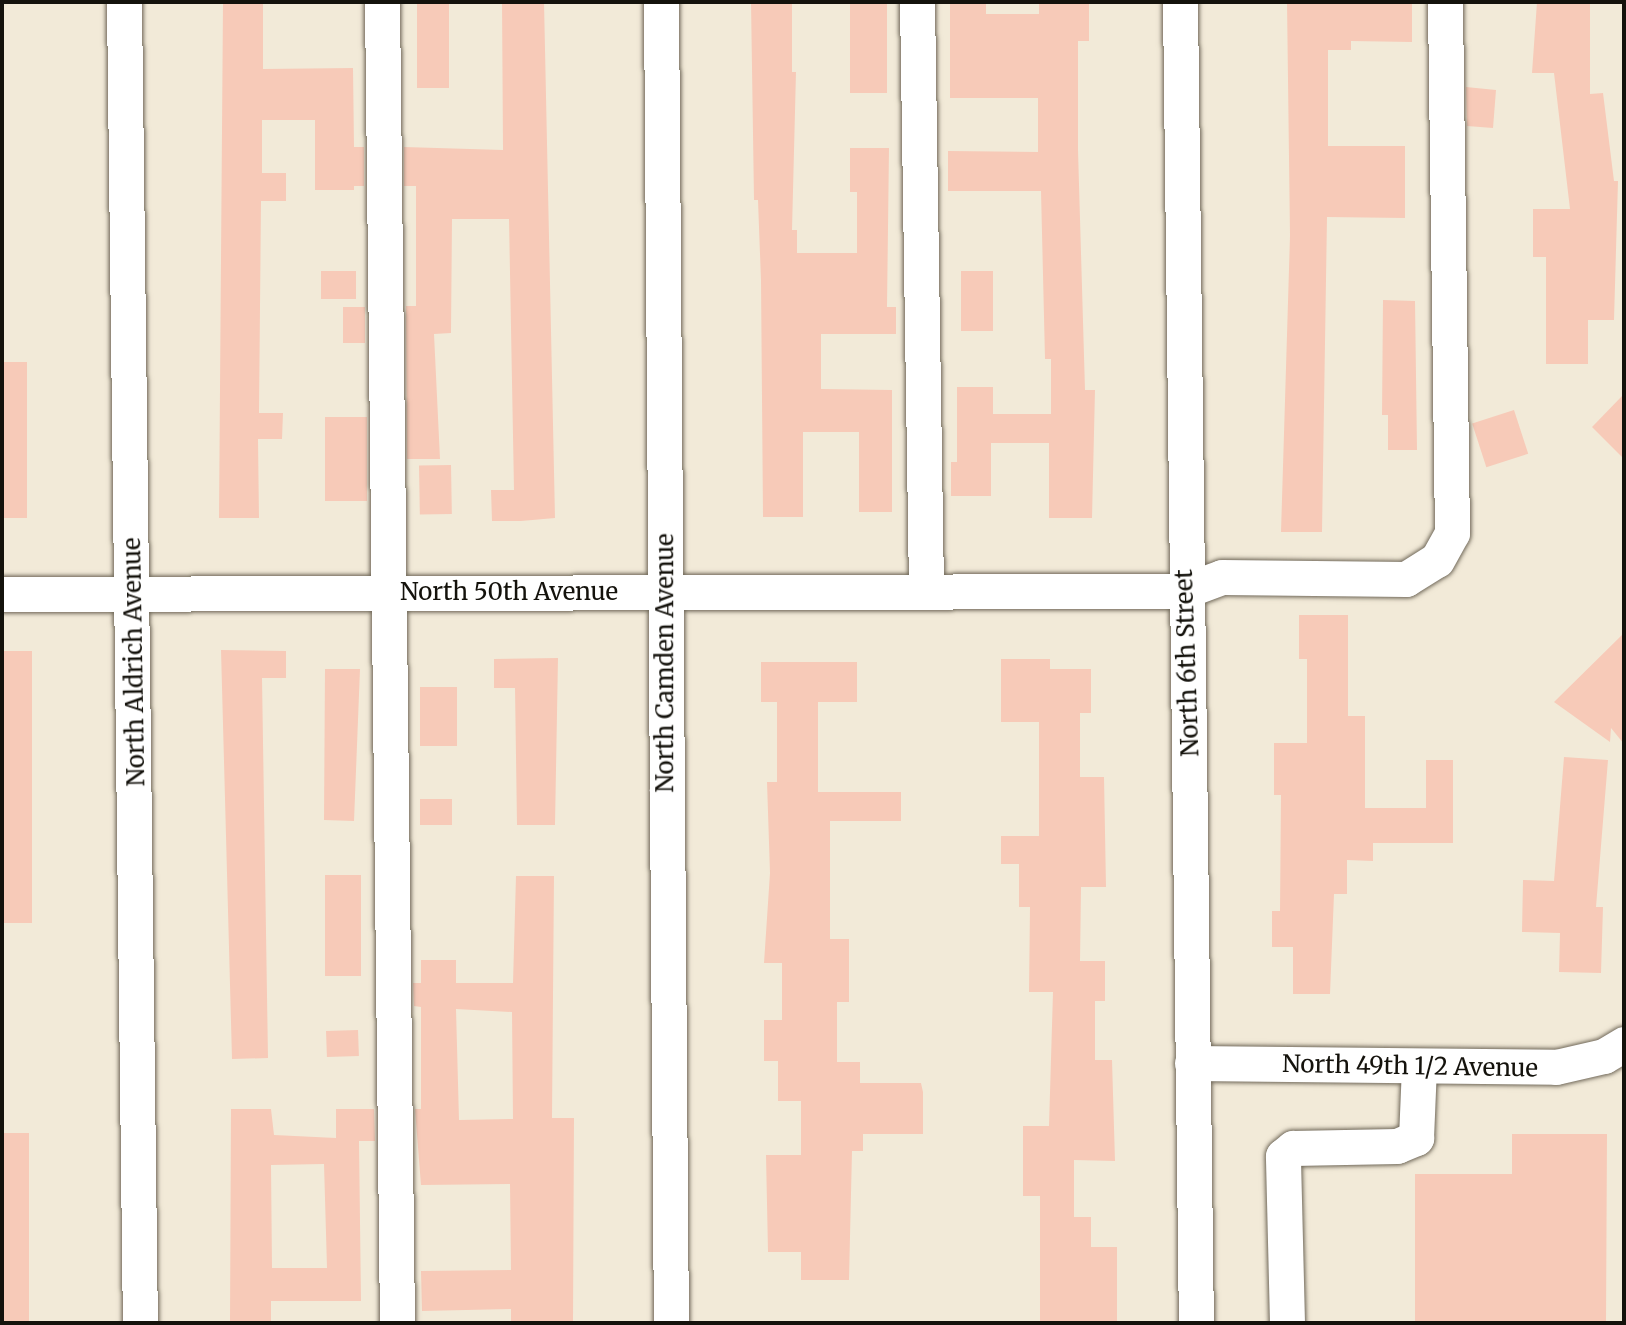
<!DOCTYPE html>
<html>
<head>
<meta charset="utf-8">
<style>
	body { margin:0 }
	#map { position:relative; width:1626px; height:1325px; overflow:hidden; background:#f2ead8; font-family:Merriweather,serif }
	div>[style] { position:absolute }
	.building>* { inset:0; background:#f7cab8; transform-origin:0 0 }
	.roads { filter:drop-shadow(0 0 2px #71695a) drop-shadow(0 0 2px #71695a) }
	.minor>* { height:35px; margin:-17.5px; padding:0 17.5px; transform-origin:17.5px; border-radius:17.5px; background:#fff }
	span { translate:-50% -50%; white-space:nowrap; text-align:center; line-height:1.15; -webkit-text-stroke:5px #fff; paint-order:stroke }
	.street-label { font-size:24px; color:#14120c }
	.frame { position:absolute; inset:0; border:4px solid #14120c; pointer-events:none }
</style>
</head>
<body>
<div id="map">
	<div class="building">
		<div style="clip-path:polygon(223px 2px,263px 2px,263px 69px,353px 68px,354px 147px,364px 147px,364px 186px,354px 186px,354px 190px,315px 190px,315px 120px,262px 120px,262px 173px,286px 173px,286px 201px,261px 201px,259px 413px,283px 413px,282px 439px,258px 439px,259px 518px,219px 518px)"></div>
		<div style="left:417px;top:2px;width:32px;height:86px"></div>
		<div style="clip-path:polygon(502px 2px,544px 2px,555px 518px,521px 521px,492px 521px,491px 490px,514px 490px,509px 219px,452px 219px,451px 333px,434px 334px,440px 459px,407px 459px,406px 306px,416px 306px,416px 186px,404px 186px,404px 147px,503px 150px)"></div>
		<div style="clip-path:polygon(751px 2px,792px 2px,792px 72px,796px 72px,792px 230px,797px 230px,797px 253px,857px 253px,857px 192px,850px 192px,850px 148px,889px 148px,887px 307px,896px 307px,896px 334px,821px 334px,821px 389px,892px 390px,892px 512px,859px 512px,859px 432px,803px 432px,803px 517px,763px 517px,761px 281px,758px 200px,754px 200px)"></div>
		<div style="left:850px;top:2px;width:37px;height:91px"></div>
		<div style="clip-path:polygon(950px 2px,986px 2px,986px 14px,1039px 14px,1039px 2px,1089px 2px,1089px 41px,1078px 41px,1078px 150px,1085px 390px,1095px 390px,1092px 518px,1049px 518px,1049px 443px,991px 443px,991px 496px,951px 496px,951px 462px,957px 462px,957px 387px,993px 387px,993px 414px,1051px 414px,1051px 359px,1045px 359px,1041px 191px,948px 191px,948px 151px,1038px 152px,1038px 98px,950px 98px)"></div>
		<div style="clip-path:polygon(1287px 2px,1412px 3px,1412px 42px,1351px 41px,1351px 50px,1328px 50px,1328px 146px,1405px 146px,1405px 218px,1327px 217px,1322px 532px,1281px 532px,1290px 236px)"></div>
		<div style="clip-path:polygon(1537px 2px,1590px 2px,1590px 94px,1603px 93px,1614px 181px,1618px 181px,1614px 320px,1588px 320px,1588px 364px,1546px 364px,1546px 257px,1533px 257px,1533px 209px,1570px 209px,1554px 73px,1532px 73px)"></div>
		<div style="clip-path:polygon(1466px 87px,1496px 90px,1493px 128px,1467px 126px)"></div>
		<div style="left:321px;top:271px;width:35px;height:28px"></div>
		<div style="left:961px;top:271px;width:32px;height:60px"></div>
		<div style="clip-path:polygon(1383px 300px,1415px 301px,1417px 450px,1388px 450px,1388px 415px,1382px 415px)"></div>
		<div style="left:343px;top:307px;width:22px;height:36px"></div>
		<div style="left:2px;top:362px;width:25px;height:156px"></div>
		<div style="clip-path:polygon(1624px 394px,1624px 459px,1592px 427px)"></div>
		<div style="left:1514px;top:410px;width:46px;height:44px;rotate:72deg"></div>
		<div style="left:325px;top:417px;width:42px;height:84px"></div>
		<div style="left:451px;top:465px;width:49px;height:32px;rotate:89deg"></div>
		<div style="clip-path:polygon(1299px 615px,1348px 615px,1348px 716px,1365px 716px,1365px 808px,1426px 808px,1426px 760px,1453px 760px,1453px 843px,1373px 843px,1373px 861px,1347px 860px,1347px 894px,1334px 894px,1330px 994px,1293px 994px,1293px 947px,1272px 947px,1272px 911px,1280px 911px,1281px 795px,1274px 795px,1274px 743px,1307px 743px,1307px 659px,1299px 659px)"></div>
		<div style="clip-path:polygon(1624px 633px,1624px 744px,1611px 728px,1610px 742px,1554px 702px)"></div>
		<div style="clip-path:polygon(221px 650px,286px 651px,286px 678px,262px 678px,268px 1058px,232px 1059px)"></div>
		<div style="left:2px;top:651px;width:30px;height:272px"></div>
		<div style="clip-path:polygon(558px 658px,555px 825px,517px 825px,515px 688px,494px 688px,494px 659px)"></div>
		<div style="clip-path:polygon(1001px 659px,1050px 659px,1050px 669px,1091px 669px,1091px 713px,1080px 713px,1080px 777px,1104px 777px,1106px 887px,1081px 887px,1080px 961px,1105px 961px,1105px 1001px,1095px 1001px,1095px 1060px,1112px 1060px,1115px 1161px,1074px 1160px,1074px 1217px,1091px 1217px,1091px 1247px,1117px 1247px,1117px 1323px,1040px 1323px,1040px 1196px,1023px 1196px,1023px 1126px,1049px 1126px,1053px 992px,1029px 992px,1030px 907px,1019px 907px,1019px 864px,1001px 864px,1001px 836px,1039px 836px,1039px 722px,1001px 722px)"></div>
		<div style="clip-path:polygon(761px 662px,857px 662px,857px 702px,818px 702px,818px 792px,901px 792px,901px 821px,830px 821px,830px 939px,849px 939px,849px 1002px,837px 1002px,837px 1062px,860px 1062px,860px 1083px,921px 1083px,923px 1092px,923px 1134px,863px 1134px,863px 1151px,852px 1151px,849px 1280px,801px 1280px,801px 1252px,768px 1252px,766px 1155px,801px 1155px,801px 1101px,778px 1101px,778px 1061px,764px 1061px,764px 1020px,782px 1020px,782px 963px,764px 963px,770px 873px,767px 782px,777px 782px,777px 702px,761px 702px)"></div>
		<div style="clip-path:polygon(325px 669px,360px 669px,354px 821px,324px 820px)"></div>
		<div style="left:420px;top:687px;width:37px;height:59px"></div>
		<div style="clip-path:polygon(1564px 757px,1608px 760px,1596px 907px,1603px 907px,1601px 973px,1559px 972px,1560px 933px,1522px 932px,1523px 880px,1554px 881px)"></div>
		<div style="left:420px;top:799px;width:32px;height:26px"></div>
		<div style="left:325px;top:875px;width:36px;height:101px"></div>
		<div style="clip-path:polygon(evenodd,516px 876px,554px 876px,552px 1118px,574px 1118px,573px 1323px,511px 1323px,511px 1309px,422px 1311px,421px 1271px,511px 1270px,510px 1184px,421px 1185px,415px 1109px,421px 1109px,421px 1007px,414px 1006px,413px 983px,421px 983px,421px 960px,456px 960px,456px 983px,513px 983px,516px 876px,456px 1009px,512px 1012px,513px 1119px,459px 1120px,456px 1009px)"></div>
		<div style="left:358px;top:1030px;width:26px;height:32px;rotate:88deg"></div>
		<div style="clip-path:polygon(evenodd,231px 1109px,271px 1109px,274px 1135px,336px 1138px,336px 1109px,374px 1109px,375px 1141px,359px 1141px,361px 1301px,271px 1301px,271px 1322px,230px 1322px,231px 1109px,324px 1164px,327px 1268px,272px 1268px,271px 1165px,324px 1164px)"></div>
		<div style="left:2px;top:1133px;width:27px;height:189px"></div>
		<div style="clip-path:polygon(1512px 1134px,1607px 1134px,1606px 1323px,1415px 1323px,1415px 1174px,1512px 1174px)"></div>
	</div>
	<div class="roads">
		<div class="minor">
			<div style="left:124px;top:2px;width:1321px;rotate:89.31deg"></div>
			<div style="left:382px;top:2px;width:1321px;rotate:89.35deg"></div>
			<div style="left:661px;top:2px;width:1321px;rotate:89.57deg"></div>
			<div style="left:917px;top:2px;width:589px;rotate:89.12deg"></div>
			<div style="left:1180px;top:2px;width:1321px;rotate:89.31deg"></div>
			<div style="left:2px;top:594px;width:1182px;rotate:-0.15deg"></div>
			<div style="left:1184px;top:591px;width:40px;rotate:-20.2deg"></div>
			<div style="left:1222px;top:577px;width:184px;rotate:0.6deg"></div>
			<div style="left:1406px;top:579px;width:36px;rotate:-32deg"></div>
			<div style="left:1437px;top:560px;width:31px;rotate:-61deg"></div>
			<div style="left:1452px;top:533px;width:531px;rotate:-90.76deg"></div>
			<div style="left:1192px;top:1063px;width:364px;rotate:0.6deg"></div>
			<div style="left:1556px;top:1067px;width:49px;rotate:-12.9deg"></div>
			<div style="left:1604px;top:1056px;width:23px;rotate:-31deg"></div>
			<div style="left:1287px;top:1323px;width:167px;rotate:-91.4deg"></div>
			<div style="left:1283px;top:1156px;width:13px;rotate:-39deg"></div>
			<div style="left:1293px;top:1148px;width:104px;rotate:-1.1deg"></div>
			<div style="left:1397px;top:1146px;width:21px;rotate:-23deg"></div>
			<div style="left:1416px;top:1138px;width:72px;rotate:-87.6deg"></div>
		</div>
	</div>
	<div class="street-label">
		<span style="left:509px;top:592px">North 50th Avenue</span>
		<span style="left:134px;top:662px;rotate:-91deg">North Aldrich Avenue</span>
		<span style="left:665px;top:663px;rotate:-90deg">North Camden Avenue</span>
		<span style="left:1187px;top:663px;rotate:-92deg">North 6th Street</span>
		<span style="left:1410px;top:1066px;rotate:1deg">North 49th 1/2 Avenue</span>
	</div>
	<div class="frame"></div>
</div>
</body>
</html>
